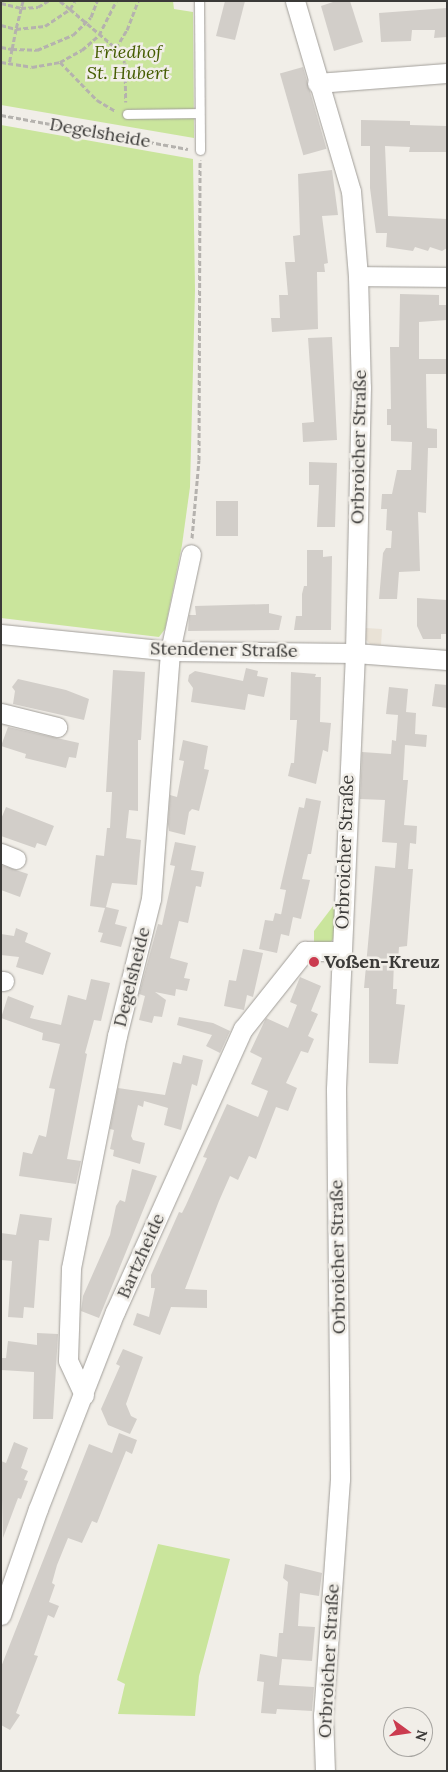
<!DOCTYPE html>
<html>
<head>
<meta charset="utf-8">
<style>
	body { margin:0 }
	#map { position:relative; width:448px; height:1772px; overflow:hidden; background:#f1eee8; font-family:Lora,serif }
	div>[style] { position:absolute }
	.built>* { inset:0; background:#e9e2d6 }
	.green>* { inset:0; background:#cae59c }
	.building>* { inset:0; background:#d2cec9; transform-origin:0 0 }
	.path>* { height:3px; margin-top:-1.5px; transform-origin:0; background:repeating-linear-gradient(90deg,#b5b2ae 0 5px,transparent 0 7.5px) }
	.roads { filter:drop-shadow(0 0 1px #a19e99) drop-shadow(0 0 1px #a19e99) }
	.service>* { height:9px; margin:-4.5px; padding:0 4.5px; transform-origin:4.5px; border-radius:4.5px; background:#fff }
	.minor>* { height:19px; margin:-9.5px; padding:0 9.5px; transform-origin:9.5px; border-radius:9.5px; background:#fff }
	.dots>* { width:14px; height:14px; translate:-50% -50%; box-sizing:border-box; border:2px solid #f1eee8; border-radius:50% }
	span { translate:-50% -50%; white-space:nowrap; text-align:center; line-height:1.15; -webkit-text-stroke:5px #f1eee8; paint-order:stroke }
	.park-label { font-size:18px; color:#445c00; font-style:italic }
	.street-label { font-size:18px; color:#3b3a38 }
	.poi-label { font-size:18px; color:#3b3a38; font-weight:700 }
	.left { translate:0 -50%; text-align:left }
	.frame { position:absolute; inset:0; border:2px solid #3b3a38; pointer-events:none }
	.north { position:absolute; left:383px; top:1707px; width:50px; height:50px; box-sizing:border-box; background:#f1eee8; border:1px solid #a8a6a2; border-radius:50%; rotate:104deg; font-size:14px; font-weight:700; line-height:20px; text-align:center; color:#3b3a38 }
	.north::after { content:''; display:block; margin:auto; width:18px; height:22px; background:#cb3b4f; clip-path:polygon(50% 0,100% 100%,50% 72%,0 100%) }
</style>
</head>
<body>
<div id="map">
	<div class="built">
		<div style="clip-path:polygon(366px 628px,382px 629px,381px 645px,370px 644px,365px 639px)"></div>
	</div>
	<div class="green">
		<div style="clip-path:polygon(1px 1px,173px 1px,174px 9px,193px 12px,194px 138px,1px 105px)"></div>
		<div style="clip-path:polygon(1px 125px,193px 159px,195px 290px,190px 487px,182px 545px,165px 629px,159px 637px,1px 618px)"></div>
		<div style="clip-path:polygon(337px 901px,337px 934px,331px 942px,314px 944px,314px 931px)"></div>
		<div style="clip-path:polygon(158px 1544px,230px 1559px,199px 1676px,195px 1716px,118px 1714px,125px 1684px,117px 1680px)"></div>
	</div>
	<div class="building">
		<div style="clip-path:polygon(225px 1px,245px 1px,235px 40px,216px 36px)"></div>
		<div style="clip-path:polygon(336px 1px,350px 1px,363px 42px,334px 51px,321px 6px)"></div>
		<div style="clip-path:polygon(447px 8px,447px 37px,434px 38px,435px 30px,412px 30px,411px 41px,381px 42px,379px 13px)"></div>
		<div style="left:303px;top:67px;width:85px;height:24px;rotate:74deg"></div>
		<div style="clip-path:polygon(361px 120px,410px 121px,410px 125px,447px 126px,447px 152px,409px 152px,410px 147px,385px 146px,388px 216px,447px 219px,447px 248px,442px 251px,430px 247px,428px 251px,415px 247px,413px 251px,386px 247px,387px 233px,376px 233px,370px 188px,370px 146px,361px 146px)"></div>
		<div style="clip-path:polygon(332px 170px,338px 215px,322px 216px,328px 263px,324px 264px,325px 272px,317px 272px,318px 329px,272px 332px,271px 318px,280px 318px,279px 295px,288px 295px,285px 262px,295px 262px,293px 236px,300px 235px,298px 174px)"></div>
		<div style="clip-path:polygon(400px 294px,439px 295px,439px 305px,447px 305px,447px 320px,419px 322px,419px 359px,447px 359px,447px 374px,426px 374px,427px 428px,437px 429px,437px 448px,428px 448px,426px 513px,418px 512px,420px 571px,399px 572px,397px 599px,379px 599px,383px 553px,386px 548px,391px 548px,392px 531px,386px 530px,387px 509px,381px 509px,382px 494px,392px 494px,397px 470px,411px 470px,412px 442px,391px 441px,391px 425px,387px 425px,387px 409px,391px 409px,390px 347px,399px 347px)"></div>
		<div style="clip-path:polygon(332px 337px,337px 440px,303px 442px,302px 423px,314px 422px,308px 338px)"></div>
		<div style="clip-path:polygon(309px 462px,337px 463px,335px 527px,317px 527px,319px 485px,309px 485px)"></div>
		<div style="left:216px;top:501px;width:22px;height:35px"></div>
		<div style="clip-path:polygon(307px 550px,323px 550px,323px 557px,332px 556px,331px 630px,294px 630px,296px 616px,302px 616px,302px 594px,304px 586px,307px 586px)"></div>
		<div style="clip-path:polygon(417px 598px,447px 600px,447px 634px,441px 634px,441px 639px,423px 639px,417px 626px)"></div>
		<div style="clip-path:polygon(269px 604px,269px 613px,282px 616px,279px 630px,188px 631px,189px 615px,196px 615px,195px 606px)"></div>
		<div style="clip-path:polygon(246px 668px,258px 671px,257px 676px,268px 678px,264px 697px,248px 694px,245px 710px,191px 702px,193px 688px,188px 681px,189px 675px,195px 671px,243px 681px)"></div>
		<div style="clip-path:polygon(113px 670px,145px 672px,141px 740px,138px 740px,138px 811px,129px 810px,126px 838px,141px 840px,137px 885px,112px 883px,106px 907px,119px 910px,115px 924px,127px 927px,121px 947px,100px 942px,103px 933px,98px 932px,105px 908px,90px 906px,96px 855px,104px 856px,107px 828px,110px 828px,112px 792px,106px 792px)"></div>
		<div style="clip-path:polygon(291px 672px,316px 674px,315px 677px,321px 677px,320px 722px,331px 723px,328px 752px,323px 750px,316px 784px,288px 776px,291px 763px,294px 763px,297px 720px,290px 720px)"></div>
		<div style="clip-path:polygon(18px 679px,66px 690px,89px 699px,84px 720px,13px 704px,15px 691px,12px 687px)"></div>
		<div style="clip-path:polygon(435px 684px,447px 685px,447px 708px,432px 706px)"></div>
		<div style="clip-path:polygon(389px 687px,408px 689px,406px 712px,416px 713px,415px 734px,427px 735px,426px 747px,405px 745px,403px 780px,408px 780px,404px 825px,417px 826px,416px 844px,410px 843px,408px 869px,413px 869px,407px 946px,399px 947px,398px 961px,394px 961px,393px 989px,397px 989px,396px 1004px,405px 1005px,398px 1064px,369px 1063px,369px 988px,364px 988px,375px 866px,395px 868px,397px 843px,382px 842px,385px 800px,360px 799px,362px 752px,391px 754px,392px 740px,396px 741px,398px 715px,386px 714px)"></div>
		<div style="clip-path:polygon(8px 727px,79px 743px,76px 758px,69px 757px,66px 768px,25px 758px,26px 754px,1px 746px)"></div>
		<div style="clip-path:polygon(183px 740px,208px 746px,204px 769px,209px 770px,199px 811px,192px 809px,189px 812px,185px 835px,169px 831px,168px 824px,170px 795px,177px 797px,184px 761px,179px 760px)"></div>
		<div style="clip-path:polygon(306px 798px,321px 801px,311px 854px,308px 854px,302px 879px,310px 880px,301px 919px,293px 917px,289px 936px,281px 934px,277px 953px,259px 949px,265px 920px,273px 921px,275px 913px,284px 915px,281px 915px,286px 890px,280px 889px,299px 807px,304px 808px)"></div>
		<div style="clip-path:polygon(6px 807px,54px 826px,46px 846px,37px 843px,35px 848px,1px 836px,1px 819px)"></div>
		<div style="clip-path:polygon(175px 842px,196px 846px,191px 870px,204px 872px,201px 887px,196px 886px,188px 923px,179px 921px,170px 958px,188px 963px,184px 978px,190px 979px,187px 991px,176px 989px,175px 996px,155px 992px,166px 1000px,162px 1017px,154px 1016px,152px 1023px,139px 1020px,145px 996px,139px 994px,158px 924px,162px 925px,175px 866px,170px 865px)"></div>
		<div style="clip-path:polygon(1px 865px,28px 874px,20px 897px,1px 890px)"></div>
		<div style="clip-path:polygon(16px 928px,28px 933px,25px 942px,51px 953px,43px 975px,16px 967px,19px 957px,1px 955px,1px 934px,14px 936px)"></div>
		<div style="clip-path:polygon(243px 949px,263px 953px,253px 997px,247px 995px,244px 1010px,224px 1006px,229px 980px,236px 981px)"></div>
		<div style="clip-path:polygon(300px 977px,321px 986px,311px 1011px,318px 1014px,308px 1036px,314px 1039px,308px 1053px,301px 1051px,286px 1083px,297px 1088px,288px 1111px,276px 1107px,256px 1159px,249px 1156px,238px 1180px,230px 1176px,219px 1201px,185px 1289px,207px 1290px,207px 1308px,171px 1307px,160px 1335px,133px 1325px,137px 1313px,149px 1317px,155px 1288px,151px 1288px,151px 1275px,179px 1212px,182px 1213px,186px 1205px,207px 1158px,203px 1157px,227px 1104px,258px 1117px,268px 1091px,251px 1084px,262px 1058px,250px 1052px,266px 1018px,288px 1028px,297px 1005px,290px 1002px)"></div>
		<div style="clip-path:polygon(91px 979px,110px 983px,101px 1021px,94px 1020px,85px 1053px,87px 1054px,67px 1159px,81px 1161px,76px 1184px,19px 1176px,23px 1152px,32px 1154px,39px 1135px,46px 1137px,55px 1089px,49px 1088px,60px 1044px,42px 1040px,43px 1033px,1px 1018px,8px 996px,34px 1006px,30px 1018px,61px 1025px,68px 995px,86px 1000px)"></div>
		<div style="clip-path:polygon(179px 1017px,213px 1023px,230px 1031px,220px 1053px,206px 1046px,212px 1035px,177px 1025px)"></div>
		<div style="clip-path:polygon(183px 1055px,203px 1060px,197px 1086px,192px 1084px,181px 1130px,164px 1125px,168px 1108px,144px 1101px,143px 1107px,138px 1105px,131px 1136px,133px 1140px,145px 1143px,140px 1164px,113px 1156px,114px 1150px,110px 1149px,114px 1130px,110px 1129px,118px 1088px,165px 1095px,173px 1062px,181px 1064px)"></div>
		<div style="clip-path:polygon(132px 1169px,157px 1176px,99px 1318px,81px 1311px,83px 1296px,110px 1235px,116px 1206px,120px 1200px,125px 1202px)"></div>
		<div style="clip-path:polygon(20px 1214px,52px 1218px,49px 1241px,39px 1240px,34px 1308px,24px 1307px,23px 1318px,8px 1317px,12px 1261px,1px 1260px,1px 1233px,16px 1235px)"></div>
		<div style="clip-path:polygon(37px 1333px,58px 1334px,53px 1419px,33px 1419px,34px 1372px,1px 1370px,1px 1358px,6px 1358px,8px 1341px,37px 1345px)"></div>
		<div style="clip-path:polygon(123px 1349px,143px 1357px,126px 1404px,131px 1416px,137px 1419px,130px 1434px,108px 1425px,101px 1409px,120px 1366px,116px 1364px)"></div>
		<div style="clip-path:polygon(119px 1433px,137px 1440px,132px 1454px,126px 1451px,97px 1523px,92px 1521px,82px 1543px,68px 1538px,57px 1565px,52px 1583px,55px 1585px,49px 1602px,59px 1606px,54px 1618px,48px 1615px,34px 1655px,38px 1656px,16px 1713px,20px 1715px,10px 1730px,1px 1725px,1px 1667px,89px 1444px,112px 1453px)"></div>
		<div style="clip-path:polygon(14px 1442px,28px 1448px,21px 1468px,28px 1471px,24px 1480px,28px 1481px,21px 1499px,18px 1498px,3px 1538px,1px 1461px,6px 1463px)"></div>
		<div style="clip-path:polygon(285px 1564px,322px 1573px,319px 1596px,300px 1593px,298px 1626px,315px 1627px,312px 1661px,282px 1659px,279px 1685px,314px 1687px,312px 1711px,277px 1709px,276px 1714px,261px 1713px,264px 1682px,257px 1681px,260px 1654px,277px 1657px,279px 1633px,283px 1633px,288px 1582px,283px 1578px)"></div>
	</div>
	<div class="path">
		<div style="left:23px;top:1px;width:29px;rotate:104deg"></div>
		<div style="left:16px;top:29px;width:29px;rotate:-6deg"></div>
		<div style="left:45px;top:26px;width:30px;rotate:-34deg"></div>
		<div style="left:70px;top:9px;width:60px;rotate:40.3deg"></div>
		<div style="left:116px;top:48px;width:21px;rotate:-59deg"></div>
		<div style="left:127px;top:30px;width:31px;rotate:-69deg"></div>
		<div style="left:60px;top:1px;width:13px;rotate:39deg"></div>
		<div style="left:70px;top:9px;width:9px;rotate:-58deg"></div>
		<div style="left:1px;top:3px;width:21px;rotate:14deg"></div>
		<div style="left:21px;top:8px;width:17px;rotate:-3deg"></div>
		<div style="left:38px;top:7px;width:12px;rotate:-31deg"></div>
		<div style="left:1px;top:25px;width:16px;rotate:15deg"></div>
		<div style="left:16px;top:29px;width:20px;rotate:101deg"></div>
		<div style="left:12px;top:49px;width:25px;rotate:2deg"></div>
		<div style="left:37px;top:50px;width:39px;rotate:-23deg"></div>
		<div style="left:73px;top:35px;width:25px;rotate:-45deg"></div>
		<div style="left:91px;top:17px;width:17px;rotate:-69deg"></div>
		<div style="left:1px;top:47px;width:11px;rotate:10deg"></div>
		<div style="left:12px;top:49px;width:15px;rotate:101deg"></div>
		<div style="left:116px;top:48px;width:17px;rotate:59deg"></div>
		<div style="left:125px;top:63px;width:39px;rotate:89deg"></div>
		<div style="left:1px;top:62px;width:31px;rotate:9deg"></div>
		<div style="left:32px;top:67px;width:28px;rotate:-10deg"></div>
		<div style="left:60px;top:62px;width:25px;rotate:-29deg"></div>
		<div style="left:82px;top:50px;width:23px;rotate:-41deg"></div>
		<div style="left:99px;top:35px;width:38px;rotate:-63deg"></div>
		<div style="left:60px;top:62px;width:53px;rotate:45.8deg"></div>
		<div style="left:97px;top:100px;width:21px;rotate:31deg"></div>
		<div style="left:1px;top:115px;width:190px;rotate:10.3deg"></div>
		<div style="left:192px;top:538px;width:78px;rotate:-84.9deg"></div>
		<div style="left:199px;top:460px;width:300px;rotate:-89.8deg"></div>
	</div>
	<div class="roads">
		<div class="service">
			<div style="left:199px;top:1px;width:149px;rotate:89.6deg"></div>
			<div style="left:127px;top:114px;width:72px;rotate:-0.8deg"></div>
		</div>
		<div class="minor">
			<div style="left:295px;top:1px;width:198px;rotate:73.6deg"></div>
			<div style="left:351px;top:191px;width:85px;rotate:85.3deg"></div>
			<div style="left:358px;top:276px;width:111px;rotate:88.5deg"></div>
			<div style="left:361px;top:387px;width:266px;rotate:91.3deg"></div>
			<div style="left:355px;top:653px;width:437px;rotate:92.5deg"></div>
			<div style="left:336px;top:1090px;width:389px;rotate:89.4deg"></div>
			<div style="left:340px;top:1479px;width:237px;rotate:94.1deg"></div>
			<div style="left:323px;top:1715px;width:56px;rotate:88deg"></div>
			<div style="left:317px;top:83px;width:130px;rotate:-4.4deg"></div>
			<div style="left:358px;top:276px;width:89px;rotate:0.6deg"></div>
			<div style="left:1px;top:634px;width:170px;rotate:5.7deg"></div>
			<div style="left:170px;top:651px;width:185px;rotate:0.6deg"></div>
			<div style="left:355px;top:653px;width:92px;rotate:4.4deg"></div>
			<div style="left:1px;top:713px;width:58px;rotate:14deg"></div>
			<div style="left:1px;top:853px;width:16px;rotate:22deg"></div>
			<div style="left:1px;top:981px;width:3px"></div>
			<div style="left:84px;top:1395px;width:38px;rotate:-115deg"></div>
			<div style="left:68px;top:1360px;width:92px;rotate:-88.1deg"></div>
			<div style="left:71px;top:1268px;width:237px;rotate:-78.8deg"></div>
			<div style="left:117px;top:1036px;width:141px;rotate:-76.1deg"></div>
			<div style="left:151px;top:899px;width:249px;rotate:-85.6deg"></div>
			<div style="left:170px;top:651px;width:99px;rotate:-77.8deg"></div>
			<div style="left:1px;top:1615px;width:112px;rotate:-70.8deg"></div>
			<div style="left:38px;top:1509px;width:212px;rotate:-68.7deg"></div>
			<div style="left:115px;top:1312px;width:311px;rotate:-65.7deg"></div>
			<div style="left:243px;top:1029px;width:100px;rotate:-51.5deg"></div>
			<div style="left:305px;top:951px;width:36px"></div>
		</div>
	</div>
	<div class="dots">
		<div style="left:314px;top:962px;background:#cb3b4f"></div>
	</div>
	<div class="park-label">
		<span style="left:128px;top:63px">Friedhof<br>St. Hubert</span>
	</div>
	<div class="street-label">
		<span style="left:100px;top:133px;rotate:10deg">Degelsheide</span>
		<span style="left:359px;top:447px;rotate:-89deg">Orbroicher Straße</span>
		<span style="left:224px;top:650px;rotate:1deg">Stendener Straße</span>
		<span style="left:345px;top:852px;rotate:-88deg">Orbroicher Straße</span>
		<span style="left:132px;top:977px;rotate:-76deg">Degelsheide</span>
		<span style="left:141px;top:1256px;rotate:-66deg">Bartzheide</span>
		<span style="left:338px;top:1257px;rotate:-91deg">Orbroicher Straße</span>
		<span style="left:329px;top:1661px;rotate:-87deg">Orbroicher Straße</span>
	</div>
	<div class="poi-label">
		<span class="left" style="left:324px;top:962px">Voßen-Kreuz</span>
	</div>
	<div class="frame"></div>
	<div class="north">N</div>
</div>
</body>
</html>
